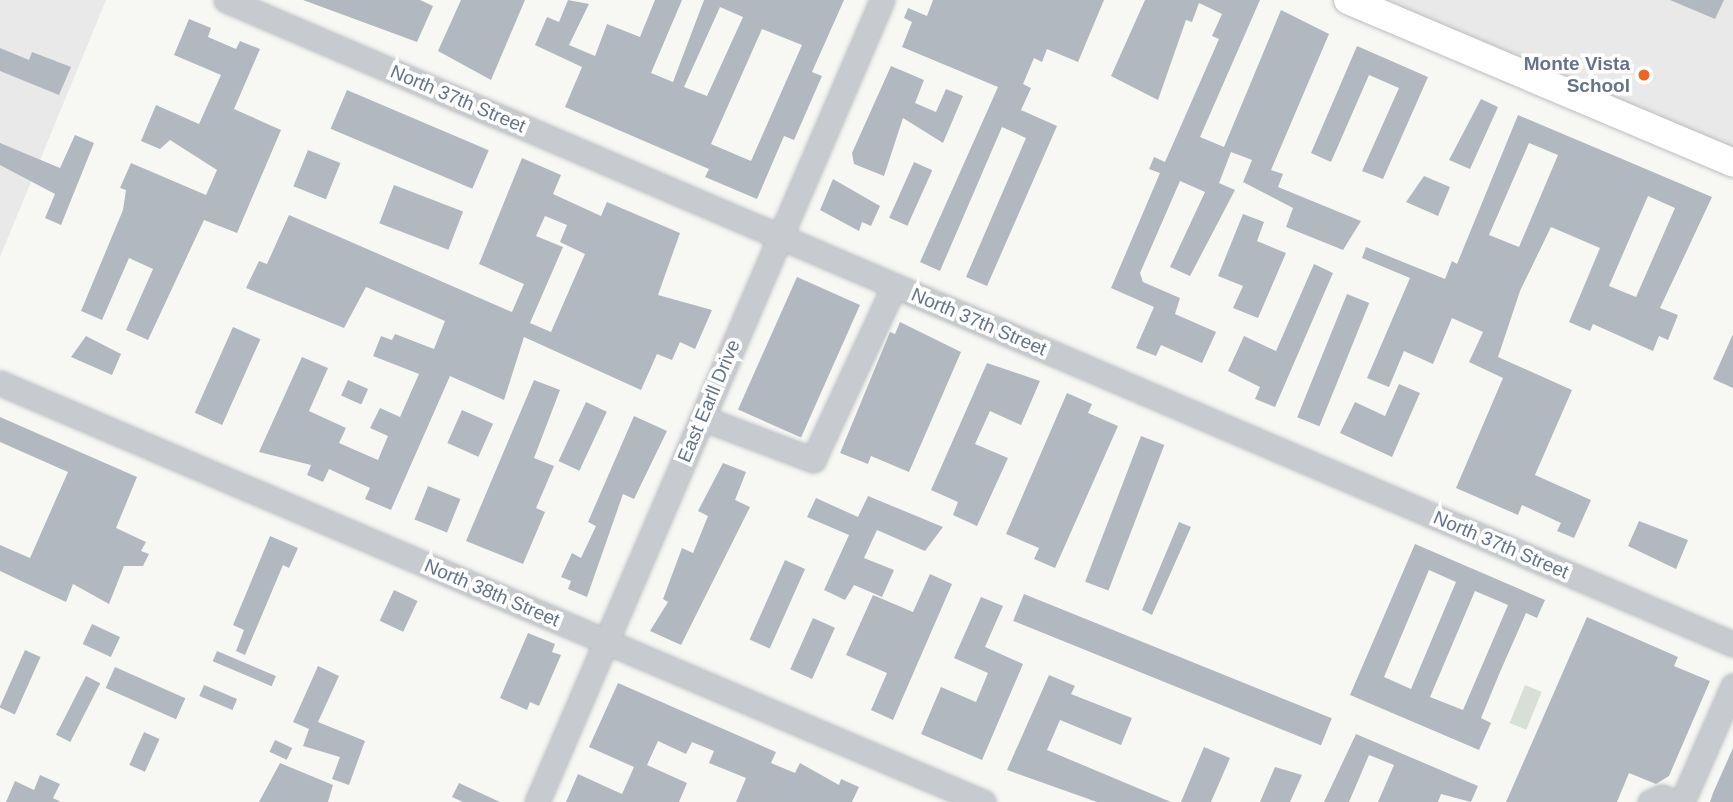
<!DOCTYPE html>
<html>
<head>
<meta charset="utf-8">
<style>
	body { margin:0 }
	#map { position:relative; width:1733px; height:802px; overflow:hidden; background:#f7f8f4; font-family:Arial,sans-serif }
	div>[style] { position:absolute }
	.built>* { inset:0; background:#e8e9e8 }
	.green>* { inset:0; background:#d8e0d5; transform-origin:0 0 }
	.building>* { inset:0; background:#b2b8bf; transform-origin:0 0 }
	.roads { filter:drop-shadow(0 0 2px #babdc2) drop-shadow(0 0 2px #babdc2) }
	.minor>* { height:23px; margin:-11.5px; padding:0 11.5px; transform-origin:11.5px; border-radius:11.5px; background:#c7cace }
	.major>* { height:28px; margin:-14px; padding:0 14px; transform-origin:14px; border-radius:14px; background:#fff }
	.dots>* { width:19px; height:19px; translate:-50% -50%; box-sizing:border-box; border:4px solid #fff; border-radius:50% }
	span { translate:-50% -50%; white-space:nowrap; text-align:center; line-height:1.15; -webkit-text-stroke:7px #fff; paint-order:stroke }
	.poi-label { font-size:19px; color:#657487; font-weight:700 }
	.right { translate:-100% -50%; text-align:right }
	.street-label { font-size:19px; color:#657487 }
</style>
</head>
<body>
<div id="map">
	<div class="built">
		<div style="clip-path:polygon(0 0,106px 0,0 257px)"></div>
		<div style="clip-path:polygon(1377px 0,1733px 0,1733px 149px)"></div>
	</div>
	<div class="green">
		<div style="left:1525px;top:685px;width:18px;height:41px;rotate:22deg"></div>
	</div>
	<div class="building">
		<div style="clip-path:polygon(303px 0,420px 0,433px 6px,417px 42px)"></div>
		<div style="clip-path:polygon(461px 0,525px 0,491px 80px,438px 51px)"></div>
		<div style="clip-path:polygon(evenodd,568px 0,589px 4px,569px 45px,595px 56px,607px 24px,640px 37px,655px 0,682px 0,651px 73px,673px 82px,704px 0,844px 0,812px 72px,822px 76px,794px 140px,784px 136px,757px 199px,705px 177px,709px 169px,565px 107px,582px 67px,535px 45px,547px 17px,559px 22px,568px 0,720px 7px,743px 17px,707px 96px,684px 87px,720px 7px,568px 0,762px 29px,802px 45px,751px 161px,711px 144px,762px 29px)"></div>
		<div style="clip-path:polygon(933px 0,1104px 0,1078px 62px,1047px 49px,1042px 62px,1034px 58px,1023px 84px,1031px 88px,1021px 110px,1057px 126px,987px 286px,966px 277px,1026px 138px,1002px 127px,940px 271px,920px 262px,998px 87px,902px 47px,912px 22px,904px 18px,908px 8px,927px 16px)"></div>
		<div style="clip-path:polygon(1145px 0,1260px 0,1200px 137px,1224px 147px,1281px 10px,1329px 34px,1271px 170px,1283px 174px,1278px 187px,1361px 221px,1343px 250px,1286px 227px,1293px 208px,1243px 182px,1252px 160px,1231px 152px,1219px 183px,1235px 190px,1190px 276px,1170px 267px,1205px 192px,1180px 181px,1140px 273px,1143px 282px,1180px 298px,1175px 314px,1216px 332px,1202px 363px,1161px 345px,1156px 356px,1136px 348px,1154px 307px,1111px 288px,1160px 173px,1149px 169px,1154px 157px,1165px 162px,1219px 39px,1212px 36px,1222px 14px,1199px 3px,1192px 22px,1186px 20px,1158px 100px,1111px 76px)"></div>
		<div style="clip-path:polygon(1670px 0,1724px 0,1715px 19px)"></div>
		<div style="clip-path:polygon(189px 19px,211px 28px,208px 37px,236px 49px,240px 41px,260px 49px,234px 109px,281px 130px,237px 233px,204px 220px,148px 340px,126px 330px,153px 269px,129px 258px,102px 320px,81px 311px,123px 210px,126px 190px,120px 188px,131px 163px,206px 195px,217px 170px,170px 140px,160px 149px,141px 141px,156px 105px,199px 124px,221px 75px,174px 55px)"></div>
		<div style="clip-path:polygon(1357px 46px,1428px 77px,1383px 179px,1362px 171px,1399px 88px,1369px 75px,1331px 162px,1311px 153px)"></div>
		<div style="clip-path:polygon(0 48px,29px 60px,32px 52px,71px 67px,59px 95px,0 71px)"></div>
		<div style="clip-path:polygon(891px 66px,924px 80px,915px 103px,936px 112px,946px 89px,963px 96px,943px 143px,903px 118px,884px 176px,854px 164px,852px 153px)"></div>
		<div style="left:347px;top:90px;width:154px;height:42px;rotate:23deg"></div>
		<div style="clip-path:polygon(1481px 99px,1498px 107px,1470px 169px,1449px 160px)"></div>
		<div style="clip-path:polygon(evenodd,1518px 115px,1712px 197px,1660px 308px,1678px 315px,1668px 340px,1659px 336px,1653px 351px,1593px 324px,1590px 331px,1569px 322px,1600px 248px,1551px 227px,1520px 291px,1498px 357px,1572px 390px,1535px 475px,1591px 500px,1574px 538px,1557px 531px,1561px 523px,1522px 505px,1518px 515px,1456px 488px,1503px 378px,1469px 362px,1483px 332px,1452px 318px,1433px 364px,1404px 351px,1389px 387px,1367px 378px,1410px 278px,1362px 258px,1366px 247px,1445px 279px,1452px 261px,1457px 264px,1518px 115px,1529px 143px,1558px 155px,1519px 247px,1489px 235px,1529px 143px,1518px 115px,1648px 196px,1675px 208px,1636px 297px,1609px 286px,1648px 196px)"></div>
		<div style="clip-path:polygon(75px 135px,94px 143px,61px 225px,45px 218px,55px 194px,0 165px,0 143px,60px 168px)"></div>
		<div style="left:308px;top:150px;width:35px;height:39px;rotate:22deg"></div>
		<div style="clip-path:polygon(evenodd,522px 158px,561px 175px,553px 194px,601px 216px,607px 202px,680px 233px,658px 295px,712px 310px,695px 349px,680px 342px,672px 360px,657px 354px,641px 390px,524px 337px,504px 400px,450px 376px,391px 510px,365px 499px,370px 488px,329px 469px,323px 482px,307px 475px,311px 465px,259px 452px,302px 357px,328px 368px,309px 411px,346px 428px,339px 443px,378px 460px,388px 436px,370px 428px,380px 408px,400px 417px,419px 374px,373px 356px,381px 336px,392px 340px,395px 334px,434px 349px,445px 321px,366px 287px,344px 328px,246px 288px,259px 261px,267px 264px,289px 215px,512px 312px,524px 284px,479px 264px,522px 158px,545px 216px,567px 225px,560px 242px,585px 254px,551px 332px,530px 323px,563px 247px,536px 236px,545px 216px)"></div>
		<div style="left:914px;top:162px;width:20px;height:61px;rotate:24deg"></div>
		<div style="clip-path:polygon(1424px 176px,1450px 187px,1438px 216px,1406px 202px)"></div>
		<div style="clip-path:polygon(833px 179px,880px 206px,871px 226px,862px 222px,859px 231px,820px 210px)"></div>
		<div style="left:394px;top:185px;width:74px;height:41px;rotate:21deg"></div>
		<div style="clip-path:polygon(1243px 214px,1264px 222px,1257px 241px,1286px 253px,1258px 318px,1233px 308px,1243px 286px,1218px 276px)"></div>
		<div style="clip-path:polygon(1314px 264px,1333px 273px,1275px 407px,1255px 399px,1260px 387px,1228px 371px,1244px 336px,1276px 351px)"></div>
		<div style="left:797px;top:277px;width:69px;height:145px;rotate:24deg"></div>
		<div style="left:1347px;top:294px;width:24px;height:133px;rotate:22deg"></div>
		<div style="clip-path:polygon(900px 322px,961px 352px,909px 472px,871px 456px,868px 464px,840px 453px,890px 332px,895px 334px)"></div>
		<div style="left:233px;top:327px;width:30px;height:94px;rotate:24deg"></div>
		<div style="clip-path:polygon(1733px 334px,1733px 388px,1713px 379px)"></div>
		<div style="clip-path:polygon(86px 336px,121px 354px,112px 375px,71px 357px)"></div>
		<div style="clip-path:polygon(987px 363px,1040px 381px,1021px 425px,990px 411px,975px 444px,1008px 458px,977px 526px,953px 515px,958px 502px,931px 490px)"></div>
		<div style="left:348px;top:380px;width:22px;height:17px;rotate:24deg"></div>
		<div style="clip-path:polygon(534px 380px,560px 390px,534px 458px,554px 466px,536px 508px,545px 512px,523px 564px,466px 541px)"></div>
		<div style="clip-path:polygon(1399px 384px,1420px 393px,1392px 457px,1340px 433px,1355px 402px,1385px 416px)"></div>
		<div style="clip-path:polygon(1067px 393px,1092px 404px,1088px 413px,1118px 426px,1055px 568px,1034px 559px,1039px 548px,1006px 534px)"></div>
		<div style="left:586px;top:402px;width:23px;height:65px;rotate:25deg"></div>
		<div style="left:462px;top:410px;width:34px;height:36px;rotate:24deg"></div>
		<div style="clip-path:polygon(634px 416px,667px 431px,634px 499px,623px 494px,587px 597px,568px 589px,571px 581px,561px 577px,572px 553px,581px 558px,596px 526px,588px 522px)"></div>
		<div style="clip-path:polygon(0 417px,137px 477px,116px 528px,146px 542px,141px 551px,149px 554px,143px 566px,124px 566px,109px 604px,73px 584px,66px 602px,0 571px,0 545px,30px 558px,68px 472px,0 442px)"></div>
		<div style="left:1141px;top:436px;width:25px;height:156px;rotate:21deg"></div>
		<div style="clip-path:polygon(723px 463px,746px 472px,735px 500px,750px 507px,681px 645px,650px 631px,668px 602px,663px 599px,682px 548px,693px 553px,708px 516px,698px 511px)"></div>
		<div style="left:428px;top:486px;width:35px;height:36px;rotate:22deg"></div>
		<div style="clip-path:polygon(868px 496px,943px 527px,925px 551px,877px 530px,864px 558px,894px 570px,882px 597px,854px 585px,845px 600px,824px 590px,849px 535px,807px 517px,816px 498px,858px 517px)"></div>
		<div style="clip-path:polygon(1639px 521px,1688px 540px,1676px 569px,1628px 546px)"></div>
		<div style="clip-path:polygon(1179px 522px,1191px 527px,1152px 615px,1142px 610px)"></div>
		<div style="clip-path:polygon(270px 536px,298px 548px,289px 568px,283px 565px,245px 655px,236px 651px,244px 630px,233px 625px)"></div>
		<div style="clip-path:polygon(evenodd,1415px 544px,1545px 600px,1537px 618px,1526px 613px,1500px 672px,1481px 718px,1491px 723px,1479px 750px,1350px 695px,1415px 544px,1429px 570px,1456px 582px,1411px 689px,1384px 677px,1429px 570px,1415px 544px,1475px 591px,1508px 605px,1463px 710px,1430px 697px,1475px 591px)"></div>
		<div style="left:785px;top:560px;width:22px;height:87px;rotate:24deg"></div>
		<div style="clip-path:polygon(930px 574px,952px 584px,893px 720px,871px 710px,887px 673px,846px 655px,873px 595px,913px 612px)"></div>
		<div style="left:394px;top:590px;width:26px;height:34px;rotate:25deg"></div>
		<div style="left:1024px;top:594px;width:332px;height:29px;rotate:22deg"></div>
		<div style="clip-path:polygon(981px 597px,1003px 606px,985px 647px,1023px 664px,982px 760px,921px 734px,941px 687px,976px 702px,988px 673px,954px 658px)"></div>
		<div style="clip-path:polygon(1587px 617px,1678px 657px,1674px 666px,1710px 681px,1669px 776px,1656px 784px,1629px 773px,1617px 802px,1506px 802px)"></div>
		<div style="left:813px;top:618px;width:24px;height:56px;rotate:24deg"></div>
		<div style="left:92px;top:624px;width:31px;height:22px;rotate:25deg"></div>
		<div style="clip-path:polygon(528px 633px,555px 644px,552px 652px,561px 655px,539px 706px,530px 702px,527px 710px,500px 698px)"></div>
		<div style="left:25px;top:650px;width:17px;height:63px;rotate:24deg"></div>
		<div style="left:217px;top:651px;width:64px;height:11px;rotate:23deg"></div>
		<div style="clip-path:polygon(318px 666px,339px 676px,318px 722px,365px 741px,349px 785px,332px 779px,340px 757px,303px 746px,309px 729px,293px 722px)"></div>
		<div style="left:115px;top:667px;width:77px;height:23px;rotate:24deg"></div>
		<div style="clip-path:polygon(1049px 675px,1075px 686px,1071px 694px,1132px 718px,1121px 745px,1060px 720px,1047px 750px,1171px 802px,1097px 802px,1007px 770px)"></div>
		<div style="left:86px;top:676px;width:16px;height:66px;rotate:27deg"></div>
		<div style="clip-path:polygon(618px 683px,776px 752px,771px 763px,795px 773px,800px 763px,839px 785px,841px 779px,859px 787px,852px 802px,736px 802px,746px 778px,709px 763px,714px 751px,692px 742px,686px 754px,658px 741px,647px 765px,687px 783px,679px 802px,566px 802px,578px 774px,622px 794px,634px 767px,589px 747px)"></div>
		<div style="left:204px;top:685px;width:36px;height:12px;rotate:23deg"></div>
		<div style="left:144px;top:732px;width:17px;height:36px;rotate:24deg"></div>
		<div style="clip-path:polygon(1356px 734px,1478px 786px,1471px 802px,1441px 794px,1438px 802px,1378px 802px,1394px 765px,1369px 755px,1349px 802px,1324px 802px)"></div>
		<div style="left:275px;top:740px;width:19px;height:13px;rotate:25deg"></div>
		<div style="clip-path:polygon(1204px 747px,1230px 758px,1211px 802px,1181px 802px)"></div>
		<div style="clip-path:polygon(1733px 748px,1733px 802px,1710px 802px,1713px 793px)"></div>
		<div style="clip-path:polygon(280px 763px,333px 785px,328px 802px,259px 802px)"></div>
		<div style="clip-path:polygon(1275px 767px,1302px 775px,1290px 802px,1260px 802px)"></div>
		<div style="clip-path:polygon(40px 775px,60px 784px,53px 798px,61px 802px,6px 802px,15px 781px,34px 790px)"></div>
		<div style="clip-path:polygon(459px 783px,500px 802px,463px 802px,452px 797px)"></div>
	</div>
	<div class="roads">
		<div class="minor">
			<div style="left:226px;top:0;width:1639px;rotate:23.14deg"></div>
			<div style="left:0;top:383px;width:1069px;rotate:23.09deg"></div>
			<div style="left:702px;top:418px;width:119px;rotate:20.7deg"></div>
			<div style="left:813px;top:460px;width:192px;rotate:-65deg"></div>
			<div style="left:537px;top:802px;width:873px;rotate:-66.72deg"></div>
			<div style="left:1650px;top:802px;width:13px;rotate:-23deg"></div>
			<div style="left:1662px;top:797px;width:13px;rotate:23deg"></div>
			<div style="left:1682px;top:802px;width:127px;rotate:-66.3deg"></div>
		</div>
		<div class="major">
			<div style="left:1348px;top:0;width:418px;rotate:22.9deg"></div>
		</div>
	</div>
	<div class="dots">
		<div style="left:1644px;top:75px;background:#ed651f"></div>
	</div>
	<div class="poi-label">
		<span class="right" style="left:1630px;top:75px">Monte Vista<br>School</span>
	</div>
	<div class="street-label">
		<span style="left:458px;top:99px;rotate:23deg">North 37th Street</span>
		<span style="left:979px;top:322px;rotate:23deg">North 37th Street</span>
		<span style="left:709px;top:401px;rotate:-67deg">East Earll Drive</span>
		<span style="left:1501px;top:545px;rotate:23deg">North 37th Street</span>
		<span style="left:492px;top:593px;rotate:23deg">North 38th Street</span>
	</div>
</div>
</body>
</html>
